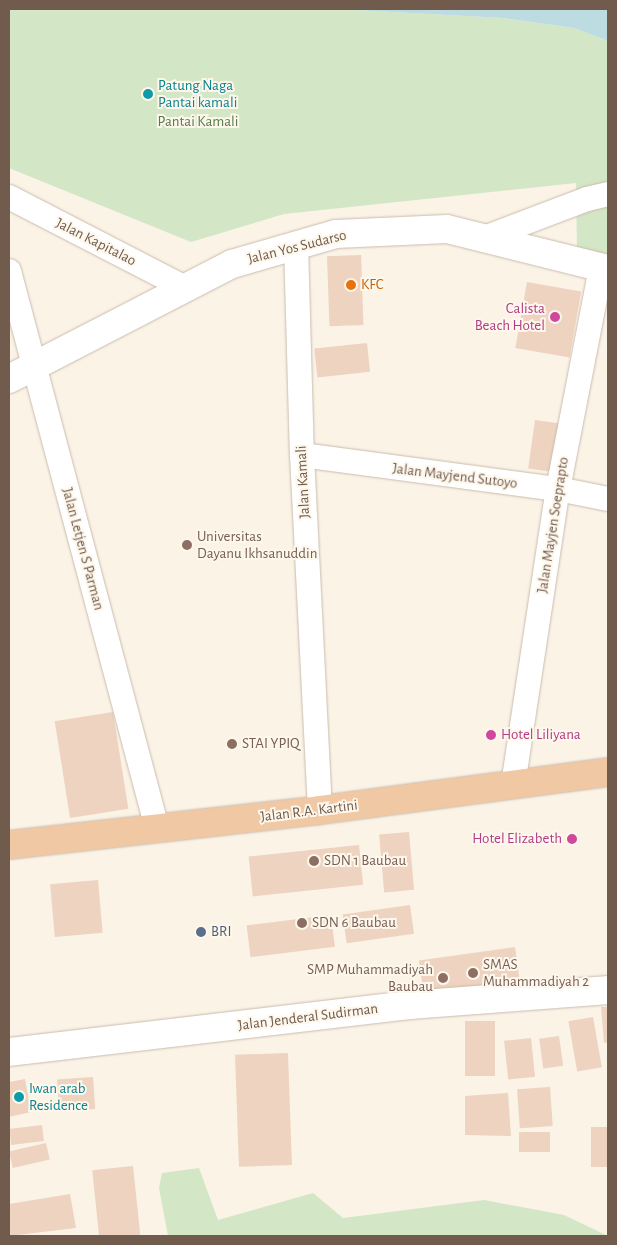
<!DOCTYPE html>
<html>
<head>
<meta charset="utf-8">
<style>
	body { margin:0 }
	#map { position:relative; width:617px; height:1245px; overflow:hidden; background:#faf3e6; font-family:"Alegreya Sans",sans-serif }
	div>[style] { position:absolute }
	.green>* { inset:0; background:#d3e6c6 }
	.water>* { inset:0; background:#bddce2 }
	.building>* { inset:0; background:#edd3c0; transform-origin:0 0 }
	.roads { filter:drop-shadow(0 0 1px #cbbbad) drop-shadow(0 0 1px #cbbbad) }
	.minor>* { height:24px; margin:-12px; padding:0 12px; transform-origin:12px; border-radius:12px; background:#fff }
	.tertiary>* { height:28px; margin:-14px; padding:0 14px; transform-origin:14px; border-radius:14px; background:#fff }
	.secondary>* { height:28px; margin:-14px; padding:0 14px; transform-origin:14px; border-radius:14px; background:#fff }
	.trunk>* { height:28px; margin:-14px; padding:0 14px; transform-origin:14px; border-radius:14px; background:#f0c8a4 }
	.dots>* { width:14px; height:14px; translate:-50% -50%; box-sizing:border-box; border:2px solid #fdf7ec; border-radius:50% }
	span { translate:-50% -50%; white-space:nowrap; text-align:center; line-height:1.15; -webkit-text-stroke:4px #fdf7ec; paint-order:stroke }
	.culture-label { font-size:15px; color:#0d838f }
	.left { translate:0 -50%; text-align:left }
	.park-label { font-size:15px; color:#577b4a }
	.street-label { font-size:15px; color:#715b4d }
	.food-label { font-size:15px; color:#c56008 }
	.hotel-label { font-size:15px; color:#b23c85 }
	.right { translate:-100% -50%; text-align:right }
	.education-label { font-size:15px; color:#785e54 }
	.service-label { font-size:15px; color:#4e5e75 }
	.frame { position:absolute; inset:0; border:10px solid #715b4d; pointer-events:none }
</style>
</head>
<body>
<div id="map">
	<div class="green">
		<div style="clip-path:polygon(9px 9px,336px 9px,503px 18px,574px 28px,608px 41px,608px 259px,577px 251px,576px 183px,284px 214px,191px 242px,9px 168px)"></div>
		<div style="clip-path:polygon(199px 1168px,218px 1220px,313px 1193px,343px 1218px,484px 1200px,564px 1215px,608px 1236px,168px 1236px,159px 1188px,162px 1173px)"></div>
	</div>
	<div class="water">
		<div style="clip-path:polygon(336px 9px,608px 9px,608px 41px,574px 28px,503px 18px)"></div>
	</div>
	<div class="building">
		<div style="left:361px;top:255px;width:70px;height:34px;rotate:88deg"></div>
		<div style="left:527px;top:282px;width:55px;height:67px;rotate:10deg"></div>
		<div style="left:367px;top:343px;width:29px;height:53px;rotate:84deg"></div>
		<div style="left:535px;top:420px;width:27px;height:49px;rotate:8deg"></div>
		<div style="left:113px;top:712px;width:98px;height:59px;rotate:81deg"></div>
		<div style="left:409px;top:832px;width:58px;height:30px;rotate:85deg"></div>
		<div style="left:359px;top:845px;width:40px;height:111px;rotate:84deg"></div>
		<div style="left:98px;top:880px;width:53px;height:48px;rotate:85deg"></div>
		<div style="left:410px;top:905px;width:29px;height:68px;rotate:82deg"></div>
		<div style="left:331px;top:915px;width:32px;height:85px;rotate:83deg"></div>
		<div style="left:515px;top:947px;width:35px;height:97px;rotate:82deg"></div>
		<div style="clip-path:polygon(601px 1007px,608px 1007px,608px 1042px,604px 1043px)"></div>
		<div style="left:593px;top:1017px;width:51px;height:25px;rotate:80deg"></div>
		<div style="left:495px;top:1021px;width:55px;height:30px;rotate:90deg"></div>
		<div style="left:559px;top:1036px;width:30px;height:20px;rotate:82deg"></div>
		<div style="left:531px;top:1038px;width:39px;height:27px;rotate:84deg"></div>
		<div style="left:288px;top:1053px;width:112px;height:53px;rotate:88deg"></div>
		<div style="left:93px;top:1077px;width:32px;height:36px;rotate:86deg"></div>
		<div style="clip-path:polygon(25px 1079px,31px 1112px,9px 1117px,9px 1082px)"></div>
		<div style="left:550px;top:1087px;width:39px;height:33px;rotate:86deg"></div>
		<div style="clip-path:polygon(508px 1093px,511px 1136px,465px 1135px,465px 1096px)"></div>
		<div style="left:42px;top:1125px;width:16px;height:33px;rotate:83deg"></div>
		<div style="left:591px;top:1127px;width:17px;height:40px"></div>
		<div style="left:550px;top:1132px;width:20px;height:31px;rotate:90deg"></div>
		<div style="left:46px;top:1143px;width:17px;height:38px;rotate:77deg"></div>
		<div style="left:133px;top:1166px;width:70px;height:41px;rotate:84deg"></div>
		<div style="clip-path:polygon(70px 1194px,76px 1228px,9px 1236px,9px 1204px)"></div>
	</div>
	<div class="roads">
		<div class="minor">
			<div style="left:9px;top:197px;width:196px;rotate:27.3deg"></div>
			<div style="left:487px;top:237px;width:107px;rotate:-20.8deg"></div>
			<div style="left:587px;top:199px;width:22px;rotate:-13deg"></div>
			<div style="left:296px;top:244px;width:211px;rotate:88.4deg"></div>
			<div style="left:302px;top:455px;width:355px;rotate:87.1deg"></div>
			<div style="left:9px;top:271px;width:576px;rotate:75.12deg"></div>
			<div style="left:302px;top:455px;width:258px;rotate:7.6deg"></div>
			<div style="left:558px;top:489px;width:51px;rotate:11.3deg"></div>
			<div style="left:513px;top:785px;width:299px;rotate:-81.4deg"></div>
			<div style="left:558px;top:489px;width:226px;rotate:-79deg"></div>
		</div>
		<div class="tertiary">
			<div style="left:9px;top:379px;width:251px;rotate:-27.3deg"></div>
			<div style="left:232px;top:264px;width:108px;rotate:-16.1deg"></div>
			<div style="left:336px;top:234px;width:111px;rotate:-2.6deg"></div>
			<div style="left:447px;top:229px;width:166px;rotate:14deg"></div>
		</div>
		<div class="secondary">
			<div style="left:9px;top:1052px;width:404px;rotate:-6.7deg"></div>
			<div style="left:410px;top:1005px;width:199px;rotate:-4.3deg"></div>
		</div>
		<div class="trunk">
			<div style="left:9px;top:845px;width:313px;rotate:-6.4deg"></div>
			<div style="left:320px;top:810px;width:290px;rotate:-7.5deg"></div>
		</div>
	</div>
	<div class="dots">
		<div style="left:148px;top:94px;background:#0f9aa8"></div>
		<div style="left:351px;top:285px;background:#e8710a"></div>
		<div style="left:555px;top:317px;background:#d1479c"></div>
		<div style="left:187px;top:545px;background:#8d6e63"></div>
		<div style="left:491px;top:735px;background:#d1479c"></div>
		<div style="left:232px;top:744px;background:#8d6e63"></div>
		<div style="left:572px;top:839px;background:#d1479c"></div>
		<div style="left:314px;top:861px;background:#8d6e63"></div>
		<div style="left:302px;top:923px;background:#8d6e63"></div>
		<div style="left:201px;top:932px;background:#5c6f8a"></div>
		<div style="left:473px;top:973px;background:#8d6e63"></div>
		<div style="left:443px;top:978px;background:#8d6e63"></div>
		<div style="left:19px;top:1097px;background:#0f9aa8"></div>
	</div>
	<div class="culture-label">
		<span class="left" style="left:158px;top:94px">Patung Naga<br>Pantai kamali</span>
		<span class="left" style="left:29px;top:1097px">Iwan arab<br>Residence</span>
	</div>
	<div class="park-label">
		<span style="left:198px;top:122px">Pantai Kamali</span>
	</div>
	<div class="street-label">
		<span style="left:96px;top:242px;rotate:27deg">Jalan Kapitalao</span>
		<span style="left:297px;top:247px;rotate:-14deg">Jalan Yos Sudarso</span>
		<span style="left:455px;top:476px;rotate:7deg">Jalan Mayjend Sutoyo</span>
		<span style="left:303px;top:482px;rotate:-93deg">Jalan Kamali</span>
		<span style="left:553px;top:525px;rotate:-81deg">Jalan Mayjen Soeprapto</span>
		<span style="left:83px;top:549px;rotate:75deg">Jalan Letjen S Parman</span>
		<span style="left:309px;top:811px;rotate:-7deg">Jalan R.A. Kartini</span>
		<span style="left:308px;top:1017px;rotate:-7deg">Jalan Jenderal Sudirman</span>
	</div>
	<div class="food-label">
		<span class="left" style="left:361px;top:285px">KFC</span>
	</div>
	<div class="hotel-label">
		<span class="right" style="left:545px;top:317px">Calista<br>Beach Hotel</span>
		<span class="left" style="left:501px;top:735px">Hotel Liliyana</span>
		<span class="right" style="left:562px;top:839px">Hotel Elizabeth</span>
	</div>
	<div class="education-label">
		<span class="left" style="left:197px;top:545px">Universitas<br>Dayanu Ikhsanuddin</span>
		<span class="left" style="left:242px;top:744px">STAI YPIQ</span>
		<span class="left" style="left:324px;top:861px">SDN 1 Baubau</span>
		<span class="left" style="left:312px;top:923px">SDN 6 Baubau</span>
		<span class="left" style="left:483px;top:973px">SMAS<br>Muhammadiyah 2</span>
		<span class="right" style="left:433px;top:978px">SMP Muhammadiyah<br>Baubau</span>
	</div>
	<div class="service-label">
		<span class="left" style="left:211px;top:932px">BRI</span>
	</div>
	<div class="frame"></div>
</div>
</body>
</html>
